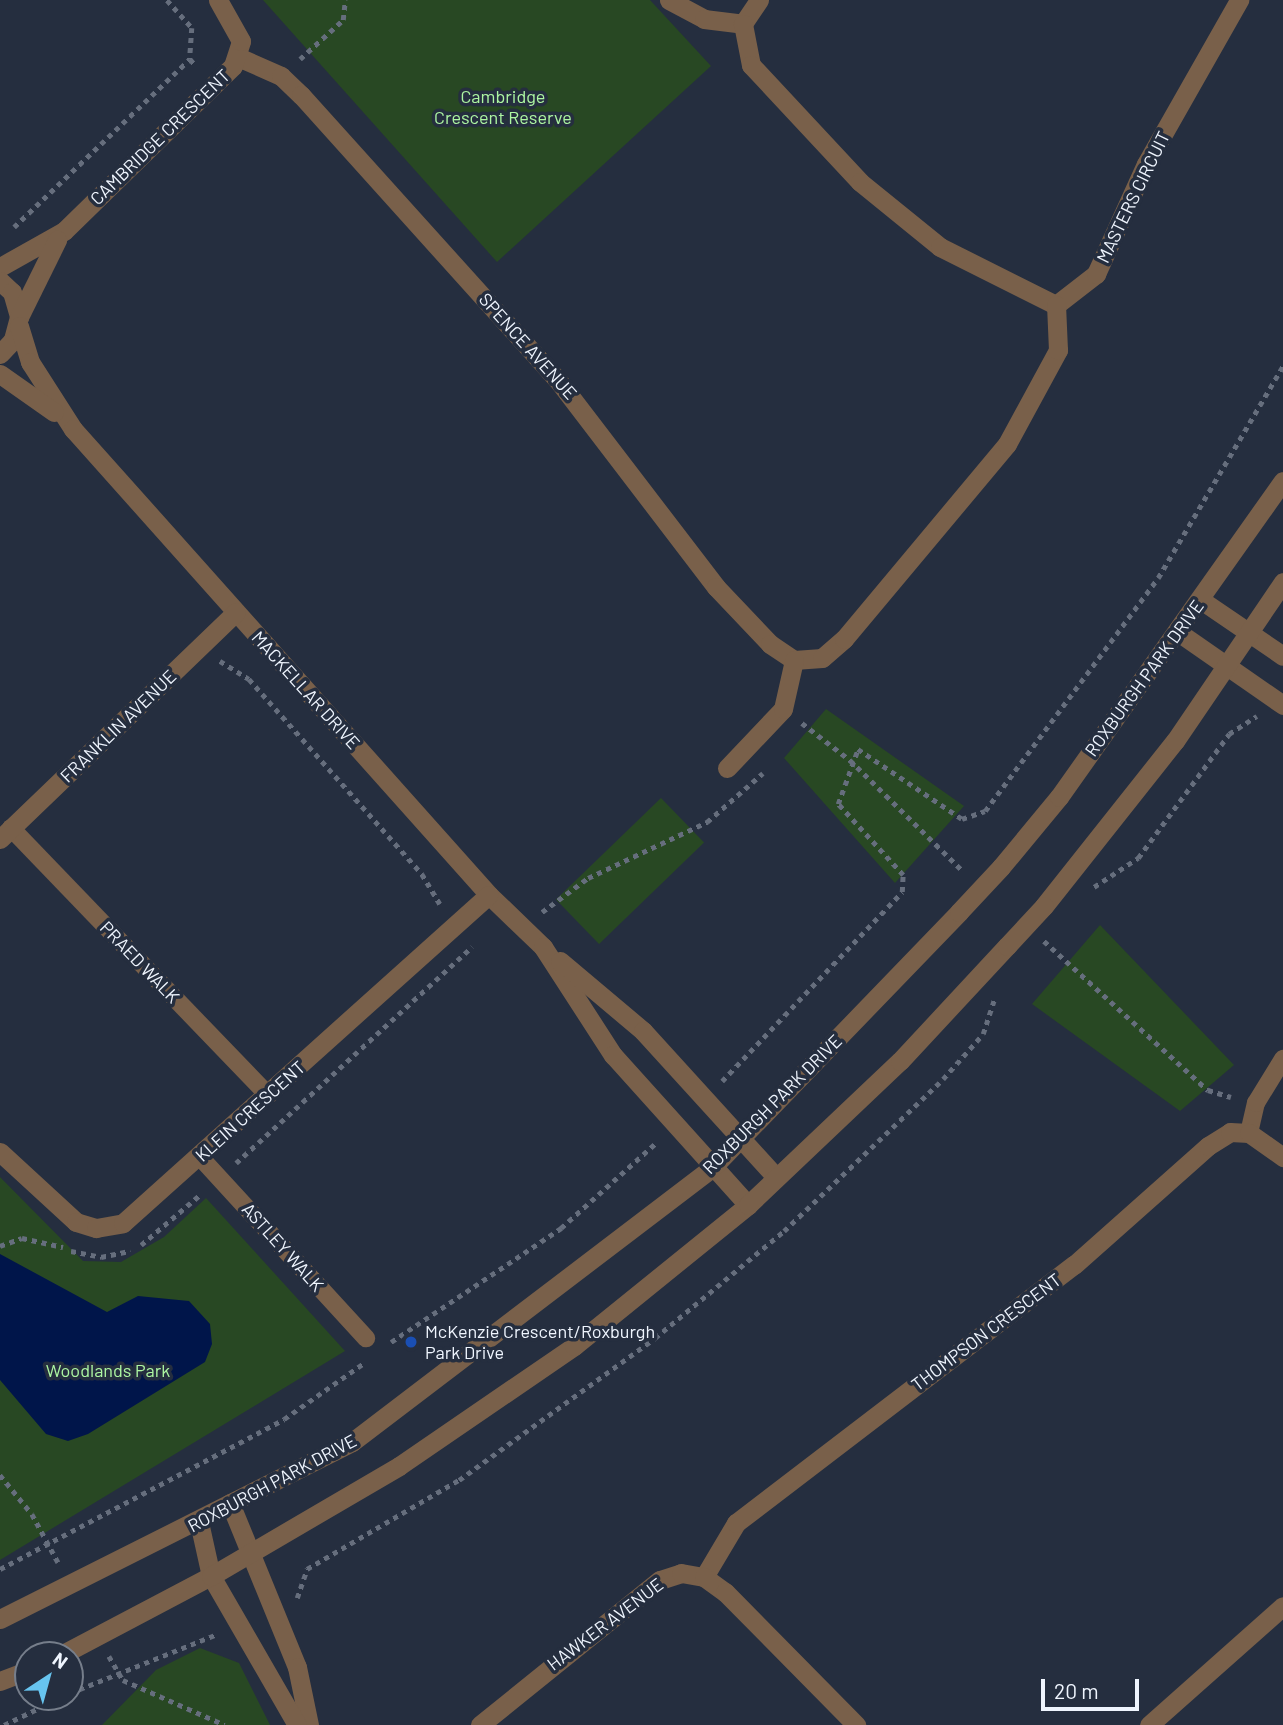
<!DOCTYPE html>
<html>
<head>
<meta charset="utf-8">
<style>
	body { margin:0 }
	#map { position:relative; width:1283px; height:1725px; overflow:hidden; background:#252e3f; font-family:Barlow,sans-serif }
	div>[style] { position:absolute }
	.green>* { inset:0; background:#284823; transform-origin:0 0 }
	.water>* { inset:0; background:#00154a }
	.path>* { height:4.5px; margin-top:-2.25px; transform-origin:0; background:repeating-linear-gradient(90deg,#666e7d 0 5px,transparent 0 10px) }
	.service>* { height:18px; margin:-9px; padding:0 9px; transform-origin:9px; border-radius:9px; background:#79604a }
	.minor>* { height:19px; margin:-9.5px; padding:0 9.5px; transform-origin:9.5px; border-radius:9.5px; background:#79604a }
	.tertiary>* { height:19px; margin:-9.5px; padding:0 9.5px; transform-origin:9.5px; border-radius:9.5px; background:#79604a }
	.tertiary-bridge>* { height:19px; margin:-9.5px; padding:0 9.5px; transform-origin:9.5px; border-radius:9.5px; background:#79604a }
	.dots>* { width:19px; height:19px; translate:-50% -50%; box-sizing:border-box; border:4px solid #252e3f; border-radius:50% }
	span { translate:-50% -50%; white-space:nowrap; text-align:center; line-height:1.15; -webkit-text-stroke:7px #252e3f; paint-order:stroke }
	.park-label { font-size:18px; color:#adf6a2 }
	.street-label { font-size:18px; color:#eff5fe }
	.poi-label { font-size:18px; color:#eff5fe }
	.left { translate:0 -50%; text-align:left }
	.north { position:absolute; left:14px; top:1641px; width:70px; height:70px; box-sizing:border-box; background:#252e3f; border:2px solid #767e8b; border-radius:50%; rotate:36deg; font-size:19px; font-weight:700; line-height:28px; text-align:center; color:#eff5fe }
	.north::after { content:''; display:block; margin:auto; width:24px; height:32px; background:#67c4ef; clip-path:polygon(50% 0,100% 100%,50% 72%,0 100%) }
	.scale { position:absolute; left:1041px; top:1679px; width:98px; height:32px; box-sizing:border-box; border:4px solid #eff5fe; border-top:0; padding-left:9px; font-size:21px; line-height:24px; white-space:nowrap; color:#eff5fe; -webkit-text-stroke:5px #252e3f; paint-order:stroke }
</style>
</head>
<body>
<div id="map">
	<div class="green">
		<div style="clip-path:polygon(263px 0,650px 0,711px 66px,497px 262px)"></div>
		<div style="clip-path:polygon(826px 709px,964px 806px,895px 883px,784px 758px)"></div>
		<div style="left:661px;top:798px;width:62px;height:146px;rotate:46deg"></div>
		<div style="clip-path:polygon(1100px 925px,1234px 1065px,1180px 1111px,1032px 1004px)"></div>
		<div style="clip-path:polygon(0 1177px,83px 1261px,121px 1262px,164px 1237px,206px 1198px,345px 1351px,0 1560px)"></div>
		<div style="clip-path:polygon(200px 1648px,239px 1663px,270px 1725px,102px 1725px,156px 1670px)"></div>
	</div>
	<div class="water">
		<div style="clip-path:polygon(0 1254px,107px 1312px,138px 1296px,189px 1301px,210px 1324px,212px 1344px,205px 1362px,88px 1434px,68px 1441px,46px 1434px,0 1380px)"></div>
	</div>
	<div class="path">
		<div style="left:167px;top:0;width:38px;rotate:48deg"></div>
		<div style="left:192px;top:28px;width:31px;rotate:94deg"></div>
		<div style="left:190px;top:59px;width:9px;rotate:49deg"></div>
		<div style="left:300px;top:59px;width:58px;rotate:-42.2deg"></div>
		<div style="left:343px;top:20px;width:20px;rotate:-84deg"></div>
		<div style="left:14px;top:227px;width:243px;rotate:-43.7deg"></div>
		<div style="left:220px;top:661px;width:34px;rotate:32deg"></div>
		<div style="left:249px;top:679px;width:261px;rotate:48.4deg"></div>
		<div style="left:422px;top:874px;width:35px;rotate:59deg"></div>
		<div style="left:802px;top:723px;width:61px;rotate:37.6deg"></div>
		<div style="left:850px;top:760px;width:158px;rotate:44.5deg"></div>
		<div style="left:1094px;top:887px;width:53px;rotate:-33.4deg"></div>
		<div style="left:1138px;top:858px;width:154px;rotate:-53.7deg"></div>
		<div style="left:1229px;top:734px;width:33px;rotate:-33deg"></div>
		<div style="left:542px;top:912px;width:57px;rotate:-36.5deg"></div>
		<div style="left:588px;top:878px;width:132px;rotate:-25.2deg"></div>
		<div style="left:707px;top:822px;width:74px;rotate:-41.2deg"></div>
		<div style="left:1044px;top:941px;width:222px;rotate:42.3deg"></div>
		<div style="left:1208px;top:1090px;width:24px;rotate:17deg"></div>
		<div style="left:722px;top:1081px;width:261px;rotate:-46.4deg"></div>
		<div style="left:902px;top:892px;width:17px;rotate:-87deg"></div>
		<div style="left:903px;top:875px;width:96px;rotate:-132.5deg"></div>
		<div style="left:838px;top:804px;width:59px;rotate:-70deg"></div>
		<div style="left:858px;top:749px;width:125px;rotate:33.9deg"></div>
		<div style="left:962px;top:819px;width:24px;rotate:-19deg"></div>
		<div style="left:985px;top:811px;width:290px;rotate:-53.4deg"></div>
		<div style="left:1158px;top:578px;width:246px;rotate:-59.5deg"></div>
		<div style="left:236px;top:1163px;width:320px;rotate:-42.5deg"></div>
		<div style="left:141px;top:1245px;width:79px;rotate:-40.4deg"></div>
		<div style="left:0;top:1246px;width:23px;rotate:-20deg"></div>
		<div style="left:22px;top:1238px;width:42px;rotate:12.4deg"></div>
		<div style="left:71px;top:1251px;width:31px;rotate:11deg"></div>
		<div style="left:101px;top:1257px;width:30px;rotate:-12deg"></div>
		<div style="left:391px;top:1342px;width:205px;rotate:-33.8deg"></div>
		<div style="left:561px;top:1228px;width:129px;rotate:-41.9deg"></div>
		<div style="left:0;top:1475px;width:50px;rotate:50.6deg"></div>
		<div style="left:32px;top:1514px;width:55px;rotate:61.6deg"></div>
		<div style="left:0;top:1569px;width:321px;rotate:-27.8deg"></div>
		<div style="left:284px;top:1419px;width:98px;rotate:-35deg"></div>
		<div style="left:297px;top:1598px;width:31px;rotate:-71deg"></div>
		<div style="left:307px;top:1569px;width:176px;rotate:-30.4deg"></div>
		<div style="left:459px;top:1480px;width:242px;rotate:-35.9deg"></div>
		<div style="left:655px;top:1338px;width:168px;rotate:-39.7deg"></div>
		<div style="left:784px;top:1231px;width:220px;rotate:-43.7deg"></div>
		<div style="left:943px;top:1079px;width:60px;rotate:-48.4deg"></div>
		<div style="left:983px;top:1034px;width:36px;rotate:-72deg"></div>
		<div style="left:109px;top:1656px;width:28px;rotate:60deg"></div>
		<div style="left:123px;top:1680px;width:111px;rotate:23.8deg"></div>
		<div style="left:70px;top:1693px;width:156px;rotate:-21.8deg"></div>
		<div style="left:4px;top:1725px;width:64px;rotate:-25.8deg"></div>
	</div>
	<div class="service">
		<div style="left:11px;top:828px;width:371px;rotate:46.1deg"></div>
		<div style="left:1249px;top:1133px;width:31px;rotate:-77deg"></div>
		<div style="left:1256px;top:1103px;width:52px;rotate:-58.5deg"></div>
		<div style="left:200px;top:1157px;width:246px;rotate:47.5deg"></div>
	</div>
	<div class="minor">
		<div style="left:669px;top:0;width:40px;rotate:28deg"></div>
		<div style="left:704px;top:19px;width:39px;rotate:7deg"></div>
		<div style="left:759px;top:0;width:29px;rotate:124deg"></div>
		<div style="left:743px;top:24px;width:42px;rotate:79deg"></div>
		<div style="left:751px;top:65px;width:160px;rotate:47deg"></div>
		<div style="left:860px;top:182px;width:103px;rotate:39.1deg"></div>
		<div style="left:940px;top:247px;width:130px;rotate:26.6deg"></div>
		<div style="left:1056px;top:305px;width:51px;rotate:-37.8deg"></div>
		<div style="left:1096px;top:274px;width:121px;rotate:-65.6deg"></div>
		<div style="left:1146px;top:164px;width:189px;rotate:-60.4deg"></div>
		<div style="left:238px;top:57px;width:47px;rotate:23.8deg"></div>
		<div style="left:281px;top:76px;width:28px;rotate:44deg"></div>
		<div style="left:301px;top:95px;width:382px;rotate:48deg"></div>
		<div style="left:557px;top:379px;width:262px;rotate:52.6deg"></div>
		<div style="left:716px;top:587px;width:79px;rotate:46.5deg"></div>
		<div style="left:770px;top:644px;width:29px;rotate:34deg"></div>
		<div style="left:794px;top:660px;width:28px;rotate:-4deg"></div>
		<div style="left:822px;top:658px;width:29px;rotate:-41deg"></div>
		<div style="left:844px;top:639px;width:254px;rotate:-50.1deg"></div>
		<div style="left:1007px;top:444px;width:107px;rotate:-61.5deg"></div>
		<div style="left:1058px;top:350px;width:45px;rotate:-92.5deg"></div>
		<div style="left:0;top:267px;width:73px;rotate:-29.4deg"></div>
		<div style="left:64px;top:231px;width:236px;rotate:-44.3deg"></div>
		<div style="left:233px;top:66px;width:26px;rotate:-72deg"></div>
		<div style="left:241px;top:41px;width:47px;rotate:-119.3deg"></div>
		<div style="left:0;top:281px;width:16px;rotate:43deg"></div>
		<div style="left:12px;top:292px;width:26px;rotate:74deg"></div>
		<div style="left:19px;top:317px;width:24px;rotate:105deg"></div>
		<div style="left:13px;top:340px;width:19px;rotate:133deg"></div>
		<div style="left:19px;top:317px;width:86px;rotate:-63.7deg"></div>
		<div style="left:19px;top:326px;width:38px;rotate:73deg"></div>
		<div style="left:30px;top:362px;width:80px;rotate:57.3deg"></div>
		<div style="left:73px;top:429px;width:625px;rotate:48.24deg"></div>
		<div style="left:489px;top:895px;width:75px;rotate:43.9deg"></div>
		<div style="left:543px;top:947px;width:129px;rotate:57.1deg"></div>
		<div style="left:613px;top:1055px;width:202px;rotate:48deg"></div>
		<div style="left:0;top:374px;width:66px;rotate:35.1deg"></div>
		<div style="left:1201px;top:600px;width:99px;rotate:34.3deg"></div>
		<div style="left:1178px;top:632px;width:128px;rotate:34.8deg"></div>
		<div style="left:727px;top:768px;width:81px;rotate:-46.5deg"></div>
		<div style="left:783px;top:709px;width:50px;rotate:-77.3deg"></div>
		<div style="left:0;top:839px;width:327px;rotate:-43.9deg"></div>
		<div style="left:560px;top:961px;width:109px;rotate:40.1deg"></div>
		<div style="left:643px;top:1031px;width:197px;rotate:47.7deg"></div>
		<div style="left:0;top:1152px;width:103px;rotate:42.6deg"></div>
		<div style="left:76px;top:1222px;width:21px;rotate:17deg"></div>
		<div style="left:96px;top:1228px;width:27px;rotate:-10deg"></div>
		<div style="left:123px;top:1223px;width:491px;rotate:-41.9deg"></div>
		<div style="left:230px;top:1503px;width:177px;rotate:67.8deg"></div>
		<div style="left:297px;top:1667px;width:59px;rotate:78.3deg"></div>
		<div style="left:199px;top:1522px;width:55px;rotate:77.5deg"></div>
		<div style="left:211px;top:1576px;width:172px;rotate:60deg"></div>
		<div style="left:704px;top:1577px;width:63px;rotate:-59.3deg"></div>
		<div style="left:736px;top:1523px;width:425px;rotate:-37.4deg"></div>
		<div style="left:1074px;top:1265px;width:179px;rotate:-41.6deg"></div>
		<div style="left:1208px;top:1146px;width:26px;rotate:-32deg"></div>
		<div style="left:1230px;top:1132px;width:19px;rotate:3deg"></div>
		<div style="left:1249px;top:1133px;width:42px;rotate:35.2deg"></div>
		<div style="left:480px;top:1725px;width:231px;rotate:-38.9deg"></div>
		<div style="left:660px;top:1580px;width:22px;rotate:-18deg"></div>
		<div style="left:681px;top:1573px;width:23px;rotate:10deg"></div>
		<div style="left:704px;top:1577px;width:26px;rotate:36deg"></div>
		<div style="left:725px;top:1592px;width:187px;rotate:45.4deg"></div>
		<div style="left:1149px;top:1725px;width:179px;rotate:-41.6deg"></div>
	</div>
	<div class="tertiary">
		<div style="left:1001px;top:867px;width:91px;rotate:-50.4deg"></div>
		<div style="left:1059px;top:797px;width:387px;rotate:-54.7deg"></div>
		<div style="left:1044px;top:906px;width:211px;rotate:-51.6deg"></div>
		<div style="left:1175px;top:741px;width:192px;rotate:-55.8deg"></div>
		<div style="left:0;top:1619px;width:394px;rotate:-26.7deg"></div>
		<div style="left:352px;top:1442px;width:452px;rotate:-37.3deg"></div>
		<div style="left:712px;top:1168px;width:356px;rotate:-46deg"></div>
		<div style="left:61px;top:1655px;width:170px;rotate:-27.8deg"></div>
		<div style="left:211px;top:1576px;width:218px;rotate:-30.3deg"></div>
		<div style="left:399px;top:1466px;width:212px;rotate:-34.4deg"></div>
		<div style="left:574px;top:1346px;width:224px;rotate:-39deg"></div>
		<div style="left:748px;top:1205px;width:209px;rotate:-43.5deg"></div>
		<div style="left:900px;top:1061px;width:157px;rotate:-47.1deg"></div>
		<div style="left:0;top:1681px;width:30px;rotate:-21deg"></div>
	</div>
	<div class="tertiary-bridge">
		<div style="left:959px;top:912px;width:62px;rotate:-47deg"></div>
		<div style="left:1007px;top:946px;width:54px;rotate:-47.2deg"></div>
	</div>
	<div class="dots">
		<div style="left:411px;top:1342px;background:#1a4fb4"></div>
	</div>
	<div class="park-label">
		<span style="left:503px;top:107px">Cambridge<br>Crescent Reserve</span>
		<span style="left:108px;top:1370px">Woodlands Park</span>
	</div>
	<div class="street-label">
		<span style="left:160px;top:137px;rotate:-44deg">CAMBRIDGE CRESCENT</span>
		<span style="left:1133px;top:197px;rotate:-64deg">MASTERS CIRCUIT</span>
		<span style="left:528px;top:346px;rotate:48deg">SPENCE AVENUE</span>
		<span style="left:1144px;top:678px;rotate:-54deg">ROXBURGH PARK DRIVE</span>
		<span style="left:306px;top:690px;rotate:48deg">MACKELLAR DRIVE</span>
		<span style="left:118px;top:726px;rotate:-44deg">FRANKLIN AVENUE</span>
		<span style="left:140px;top:962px;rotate:46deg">PRAED WALK</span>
		<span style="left:772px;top:1104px;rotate:-45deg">ROXBURGH PARK DRIVE</span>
		<span style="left:250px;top:1111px;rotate:-42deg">KLEIN CRESCENT</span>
		<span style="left:283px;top:1247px;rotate:48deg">ASTLEY WALK</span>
		<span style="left:986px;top:1332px;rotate:-37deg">THOMPSON CRESCENT</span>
		<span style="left:272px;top:1483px;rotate:-28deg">ROXBURGH PARK DRIVE</span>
		<span style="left:605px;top:1624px;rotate:-37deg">HAWKER AVENUE</span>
	</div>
	<div class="poi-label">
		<span class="left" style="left:425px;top:1342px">McKenzie Crescent/Roxburgh<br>Park Drive</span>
	</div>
	<div class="north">N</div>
	<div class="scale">20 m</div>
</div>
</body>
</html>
